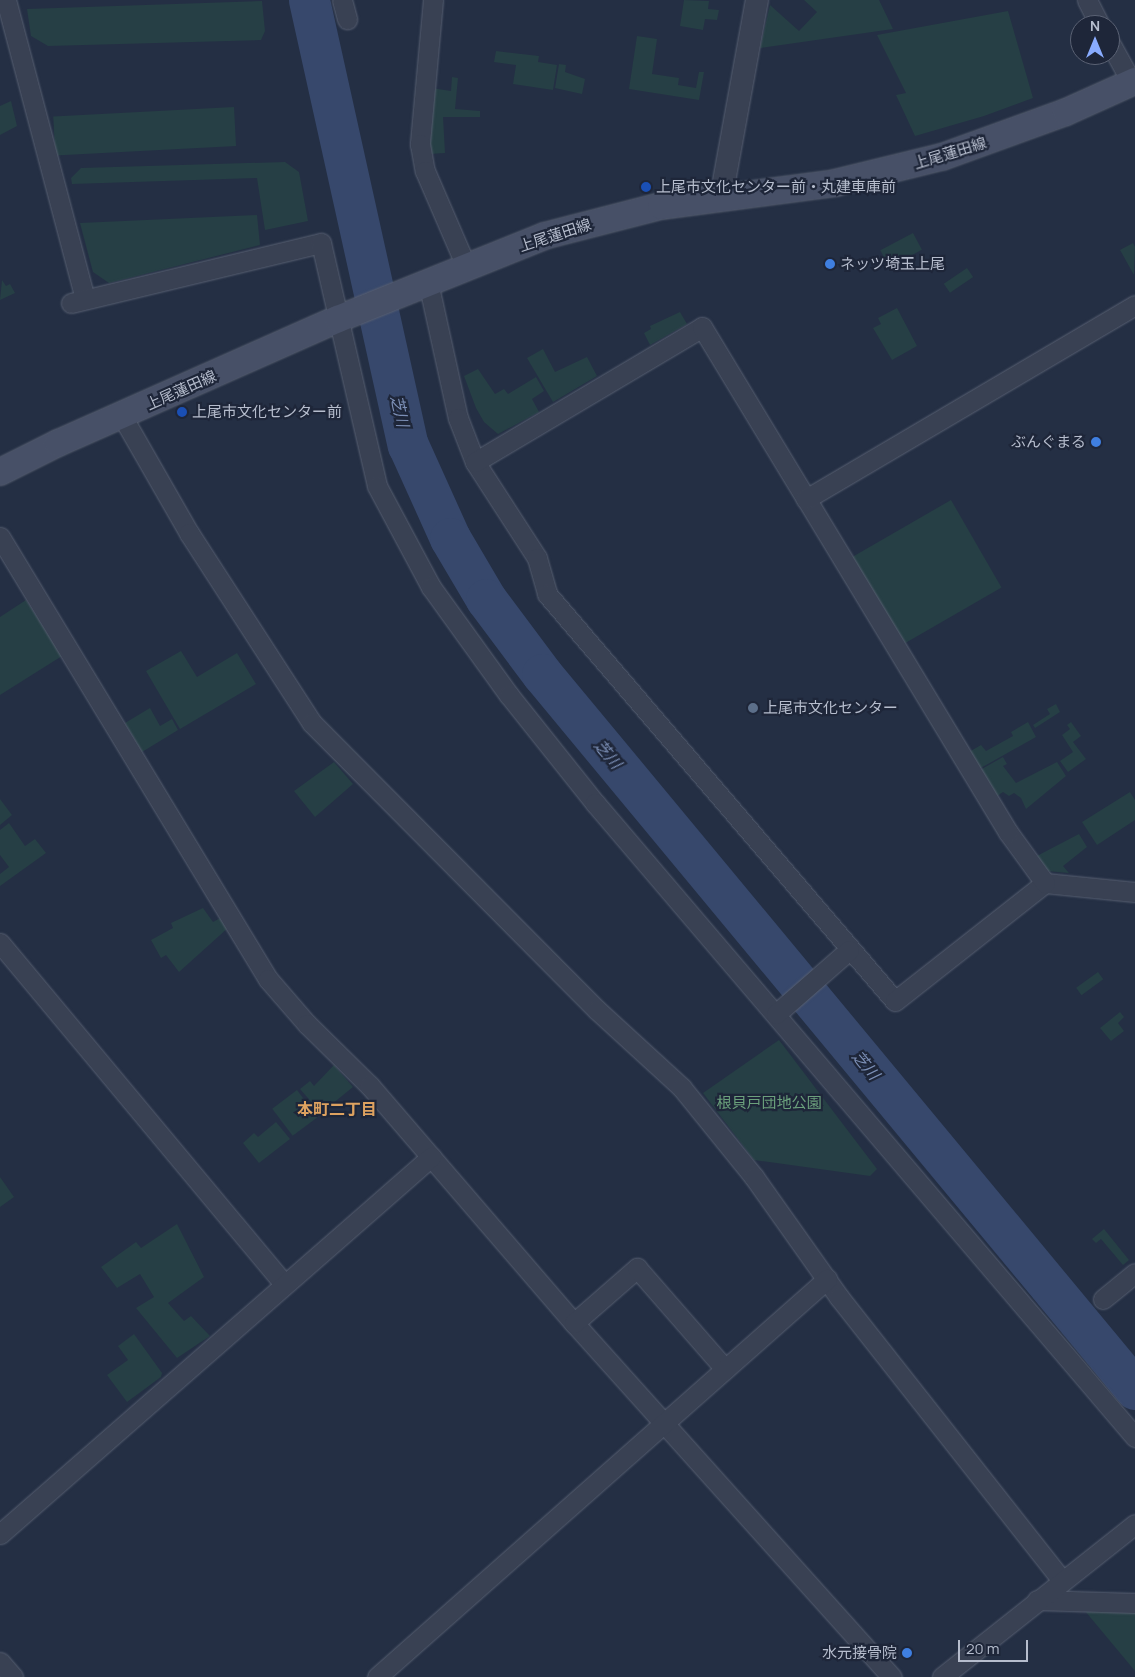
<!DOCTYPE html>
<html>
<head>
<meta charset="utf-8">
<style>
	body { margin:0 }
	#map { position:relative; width:1135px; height:1677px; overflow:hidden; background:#242f44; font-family:Manrope,"Noto Sans JP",sans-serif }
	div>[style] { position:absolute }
	.green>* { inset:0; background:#263f45; transform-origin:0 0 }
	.river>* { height:41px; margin:-20.5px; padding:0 20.5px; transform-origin:20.5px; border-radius:20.5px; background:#37486c }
	.roads { filter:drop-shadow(0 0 1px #575f71) drop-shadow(0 0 1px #575f71) }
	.minor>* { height:19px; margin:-9.5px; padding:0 9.5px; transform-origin:9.5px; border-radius:9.5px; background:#394153 }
	.tertiary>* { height:22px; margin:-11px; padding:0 11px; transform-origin:11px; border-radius:11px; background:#394153 }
	.secondary>* { height:26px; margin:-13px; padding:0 13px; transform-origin:13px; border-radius:13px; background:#475067 }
	.dots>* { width:14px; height:14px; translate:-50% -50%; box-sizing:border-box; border:2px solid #1e2639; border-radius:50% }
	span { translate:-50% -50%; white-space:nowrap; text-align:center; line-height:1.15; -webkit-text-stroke:4.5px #1e2639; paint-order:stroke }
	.street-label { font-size:15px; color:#b6bdcd }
	.poi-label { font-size:15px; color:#b6bdcd }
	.left { translate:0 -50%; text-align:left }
	.right { translate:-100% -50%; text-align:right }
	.park-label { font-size:15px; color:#6ba07c }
	.water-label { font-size:16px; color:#7c8fb6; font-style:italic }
	.neighbourhood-label { font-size:16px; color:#dea260; font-weight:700 }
	.north { position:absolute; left:1070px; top:15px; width:50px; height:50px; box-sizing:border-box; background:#1e2639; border:1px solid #5b6274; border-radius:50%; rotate:0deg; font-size:14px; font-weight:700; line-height:20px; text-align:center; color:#b6bdcd }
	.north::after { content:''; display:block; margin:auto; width:18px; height:22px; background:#89acff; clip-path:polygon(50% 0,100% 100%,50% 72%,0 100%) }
	.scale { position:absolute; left:958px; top:1640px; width:70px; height:22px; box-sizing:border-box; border:2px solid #b6bdcd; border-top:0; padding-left:6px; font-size:15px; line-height:18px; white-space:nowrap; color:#b6bdcd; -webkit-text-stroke:4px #1e2639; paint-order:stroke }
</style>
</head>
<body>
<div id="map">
	<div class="green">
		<div style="clip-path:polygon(684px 0,709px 1px,708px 9px,719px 10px,717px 20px,705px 19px,703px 30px,680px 26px)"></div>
		<div style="clip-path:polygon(804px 0,879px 0,893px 29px,760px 48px,770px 5px,799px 31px,817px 12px)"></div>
		<div style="clip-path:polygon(262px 1px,265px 31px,261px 40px,48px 46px,31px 36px,27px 9px)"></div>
		<div style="clip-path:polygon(1008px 11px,1033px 98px,984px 116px,915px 136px,896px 95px,906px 93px,877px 35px)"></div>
		<div style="clip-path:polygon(637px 36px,657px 39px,652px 74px,679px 78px,678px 85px,696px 88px,699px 72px,704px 72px,699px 100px,629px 89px)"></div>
		<div style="clip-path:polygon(496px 51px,539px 56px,538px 62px,557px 65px,553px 90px,513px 84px,516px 65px,494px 62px)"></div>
		<div style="clip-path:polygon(559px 64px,566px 65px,565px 72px,585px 79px,582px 94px,555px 88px)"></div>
		<div style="clip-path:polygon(452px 77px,458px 78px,455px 109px,480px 111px,480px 117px,443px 117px,445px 153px,429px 154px,431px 88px,451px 91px)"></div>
		<div style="clip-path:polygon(11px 101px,17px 126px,0 135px,0 106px)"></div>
		<div style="left:234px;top:107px;width:39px;height:181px;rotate:87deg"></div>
		<div style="clip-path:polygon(285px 162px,299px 172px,308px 221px,265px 230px,257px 178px,72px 184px,71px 178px,81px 168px)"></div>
		<div style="clip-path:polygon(257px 215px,260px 245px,109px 283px,93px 272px,80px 223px)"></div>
		<div style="left:913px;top:233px;width:19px;height:37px;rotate:62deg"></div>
		<div style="clip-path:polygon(1133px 243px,1135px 247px,1134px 275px,1120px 250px)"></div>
		<div style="left:967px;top:268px;width:11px;height:28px;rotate:56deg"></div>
		<div style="clip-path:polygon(2px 280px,6px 286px,10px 284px,15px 293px,0 300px)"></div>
		<div style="clip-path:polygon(897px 308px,917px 346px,892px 360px,873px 328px,881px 324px,878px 318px)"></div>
		<div style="clip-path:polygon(680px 312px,687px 324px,650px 345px,644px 333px,651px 329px,650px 326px)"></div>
		<div style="clip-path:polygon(543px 349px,555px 372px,587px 357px,597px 376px,553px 402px,527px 358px)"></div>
		<div style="clip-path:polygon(478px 369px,495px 394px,504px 389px,508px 394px,536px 377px,544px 391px,532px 399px,539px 412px,498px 434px,484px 422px,476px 408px,464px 376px)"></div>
		<div style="left:951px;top:500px;width:101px;height:116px;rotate:60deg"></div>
		<div style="clip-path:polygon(26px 600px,62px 656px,0 695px,0 617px)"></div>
		<div style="clip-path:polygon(181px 651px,197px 677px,237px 653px,256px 684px,180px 729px,146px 671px)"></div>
		<div style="clip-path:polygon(1056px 704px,1060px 712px,1035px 728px,1033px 725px,1050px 714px,1047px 709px)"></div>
		<div style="clip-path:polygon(150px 708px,160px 726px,172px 719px,178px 730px,142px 752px,125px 723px)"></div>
		<div style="clip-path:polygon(1028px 722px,1036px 737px,979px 769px,969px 752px,981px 745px,986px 751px,1013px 736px,1011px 732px)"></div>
		<div style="clip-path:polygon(1071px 722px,1081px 736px,1073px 742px,1086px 759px,1068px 772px,1060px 761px,1073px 752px,1062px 735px,1070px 729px,1067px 725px)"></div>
		<div style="clip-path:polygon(1003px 757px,1007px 764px,1003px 766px,1016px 783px,1057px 762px,1066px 776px,1026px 809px,1021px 798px,1014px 793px,1009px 796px,1003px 792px,996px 797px,980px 770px)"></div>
		<div style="clip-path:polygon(334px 762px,353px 784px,315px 817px,294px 791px)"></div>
		<div style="clip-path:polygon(1130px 792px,1135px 800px,1135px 820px,1097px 845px,1082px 822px)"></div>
		<div style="clip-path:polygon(0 799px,12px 815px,0 825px)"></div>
		<div style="clip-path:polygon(9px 823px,25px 846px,35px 839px,46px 853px,0 886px,0 874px,9px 867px,0 855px,0 830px)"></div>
		<div style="clip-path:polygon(1079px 834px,1087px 847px,1063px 866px,1069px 873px,1047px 871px,1033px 858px)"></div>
		<div style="clip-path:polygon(203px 908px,213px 922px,222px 917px,229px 927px,179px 972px,166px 955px,161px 958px,151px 940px,173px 928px,171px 923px)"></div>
		<div style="left:1098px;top:972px;width:9px;height:27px;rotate:54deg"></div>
		<div style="clip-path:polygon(1120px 1012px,1124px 1017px,1118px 1023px,1124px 1031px,1111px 1041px,1100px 1028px)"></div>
		<div style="clip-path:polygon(779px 1040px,877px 1169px,870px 1176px,754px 1160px,703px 1093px)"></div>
		<div style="clip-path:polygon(334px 1065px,353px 1087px,321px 1113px,300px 1089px,310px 1081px,314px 1086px)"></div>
		<div style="left:297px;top:1090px;width:34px;height:31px;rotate:53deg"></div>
		<div style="clip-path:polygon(276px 1122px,290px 1139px,259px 1163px,243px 1143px,254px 1133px,258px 1137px)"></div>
		<div style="clip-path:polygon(0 1177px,14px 1197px,0 1207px)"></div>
		<div style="clip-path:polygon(177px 1224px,204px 1277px,168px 1303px,184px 1321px,191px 1316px,210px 1336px,177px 1358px,136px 1308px,154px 1297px,140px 1274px,117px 1288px,101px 1267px,136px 1242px,141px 1248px)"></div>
		<div style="clip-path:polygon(1104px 1229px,1129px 1260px,1123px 1265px,1101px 1239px,1096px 1243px,1092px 1239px)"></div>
		<div style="clip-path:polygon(134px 1334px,162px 1373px,161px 1377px,127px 1402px,107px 1375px,128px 1360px,118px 1346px)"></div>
		<div style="clip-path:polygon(1085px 1611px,1135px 1613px,1135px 1671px)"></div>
	</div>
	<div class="river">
		<div style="left:309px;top:0;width:456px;rotate:77.5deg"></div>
		<div style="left:408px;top:445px;width:102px;rotate:65.7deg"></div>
		<div style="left:450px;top:538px;width:71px;rotate:59.5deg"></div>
		<div style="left:486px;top:599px;width:94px;rotate:53.3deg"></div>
		<div style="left:542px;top:674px;width:929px;rotate:50.33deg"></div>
	</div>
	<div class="roads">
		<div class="minor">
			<div style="left:6px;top:0;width:309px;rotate:75.2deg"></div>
			<div style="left:342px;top:0;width:20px;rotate:75deg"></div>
			<div style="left:433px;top:0;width:145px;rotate:95.2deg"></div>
			<div style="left:420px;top:144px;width:27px;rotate:80deg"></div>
			<div style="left:425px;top:171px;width:103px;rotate:66.7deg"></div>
			<div style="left:1087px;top:0;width:28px;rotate:63deg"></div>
			<div style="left:1110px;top:43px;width:46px;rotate:61.2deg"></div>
			<div style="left:428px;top:282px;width:139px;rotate:77.6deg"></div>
			<div style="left:458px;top:418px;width:47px;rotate:68.9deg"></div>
			<div style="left:475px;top:462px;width:114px;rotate:57.1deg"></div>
			<div style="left:537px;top:558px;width:37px;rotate:74deg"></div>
			<div style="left:547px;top:594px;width:535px;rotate:49.47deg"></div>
			<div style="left:895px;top:1001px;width:191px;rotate:-38.2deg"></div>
			<div style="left:1045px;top:883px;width:90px;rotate:5.7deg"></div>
			<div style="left:71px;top:303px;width:257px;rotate:-13.5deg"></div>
			<div style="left:321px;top:243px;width:249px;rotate:77deg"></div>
			<div style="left:377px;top:486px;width:115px;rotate:61.9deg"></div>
			<div style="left:431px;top:587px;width:133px;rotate:54.2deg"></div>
			<div style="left:509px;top:695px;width:138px;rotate:51.5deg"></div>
			<div style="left:595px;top:803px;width:833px;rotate:49.58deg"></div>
			<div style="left:122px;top:416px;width:135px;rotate:60.2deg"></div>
			<div style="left:189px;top:533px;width:226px;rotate:57.1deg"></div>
			<div style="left:312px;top:723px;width:404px;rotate:45.2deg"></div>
			<div style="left:597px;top:1010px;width:115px;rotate:42.5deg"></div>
			<div style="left:682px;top:1088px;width:114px;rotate:51deg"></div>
			<div style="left:754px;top:1177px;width:147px;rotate:54.7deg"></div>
			<div style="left:839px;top:1297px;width:360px;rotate:51.8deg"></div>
			<div style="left:475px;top:462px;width:264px;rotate:-30.7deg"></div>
			<div style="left:702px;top:327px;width:201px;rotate:58.8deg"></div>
			<div style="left:0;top:537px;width:517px;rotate:58.77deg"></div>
			<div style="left:268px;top:979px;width:60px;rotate:49.1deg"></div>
			<div style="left:307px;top:1024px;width:88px;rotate:44.5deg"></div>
			<div style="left:370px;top:1086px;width:313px;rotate:49.3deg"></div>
			<div style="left:574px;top:1323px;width:476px;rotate:48.1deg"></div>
			<div style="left:1045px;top:883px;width:63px;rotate:-126deg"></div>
			<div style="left:1008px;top:832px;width:389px;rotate:-121.2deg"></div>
			<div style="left:806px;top:499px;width:382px;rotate:-30.5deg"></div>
			<div style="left:0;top:943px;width:444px;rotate:50.2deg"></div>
			<div style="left:776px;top:1014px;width:97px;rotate:-41.2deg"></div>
			<div style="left:1103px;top:1299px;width:41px;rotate:-39.1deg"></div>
			<div style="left:574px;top:1323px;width:84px;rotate:-41.1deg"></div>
			<div style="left:637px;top:1268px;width:134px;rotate:48.9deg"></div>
			<div style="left:0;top:1534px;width:573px;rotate:-41.18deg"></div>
			<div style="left:1037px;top:1600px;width:98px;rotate:1.8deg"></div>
			<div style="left:0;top:1662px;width:20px;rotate:49deg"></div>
			<div style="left:377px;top:1677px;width:601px;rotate:-41.49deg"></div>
			<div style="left:942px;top:1677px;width:246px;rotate:-38.4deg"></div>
		</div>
		<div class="tertiary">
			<div style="left:721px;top:198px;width:201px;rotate:-79.7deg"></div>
		</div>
		<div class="secondary">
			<div style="left:0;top:472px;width:65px;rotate:-26.6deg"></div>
			<div style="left:58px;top:443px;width:306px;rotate:-23.9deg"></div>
			<div style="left:338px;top:319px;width:222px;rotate:-21.9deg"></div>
			<div style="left:544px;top:236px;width:121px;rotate:-14.4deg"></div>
			<div style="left:661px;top:206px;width:176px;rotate:-7.5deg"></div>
			<div style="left:835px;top:183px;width:110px;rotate:-13.7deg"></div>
			<div style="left:942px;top:157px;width:132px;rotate:-19.9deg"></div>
			<div style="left:1066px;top:112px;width:76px;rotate:-24.2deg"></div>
		</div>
	</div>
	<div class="dots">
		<div style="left:646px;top:187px;background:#1a4fb4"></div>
		<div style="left:830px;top:264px;background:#3f7fe0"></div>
		<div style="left:182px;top:412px;background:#1a4fb4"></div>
		<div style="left:1096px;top:442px;background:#3f7fe0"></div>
		<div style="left:753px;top:708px;background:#5c6f8a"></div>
		<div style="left:907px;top:1653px;background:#3f7fe0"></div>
	</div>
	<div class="street-label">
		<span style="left:950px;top:153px;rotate:-17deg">上尾蓮田線</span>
		<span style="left:555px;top:235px;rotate:-18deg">上尾蓮田線</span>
		<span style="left:181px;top:390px;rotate:-24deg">上尾蓮田線</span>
	</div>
	<div class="poi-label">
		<span class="left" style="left:656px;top:187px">上尾市文化センター前・丸建車庫前</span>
		<span class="left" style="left:840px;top:264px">ネッツ埼玉上尾</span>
		<span class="left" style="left:192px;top:412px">上尾市文化センター前</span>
		<span class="right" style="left:1086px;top:442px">ぶんぐまる</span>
		<span class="left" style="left:763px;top:708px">上尾市文化センター</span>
		<span class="right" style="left:897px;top:1653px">水元接骨院</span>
	</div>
	<div class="park-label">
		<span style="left:769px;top:1103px">根貝戸団地公園</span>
	</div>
	<div class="water-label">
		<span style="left:400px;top:411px;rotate:77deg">芝川</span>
		<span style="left:608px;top:754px;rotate:50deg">芝川</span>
		<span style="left:866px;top:1065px;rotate:50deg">芝川</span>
	</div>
	<div class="neighbourhood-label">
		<span style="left:337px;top:1109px">本町二丁目</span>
	</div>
	<div class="north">N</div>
	<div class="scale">20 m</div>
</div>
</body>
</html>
